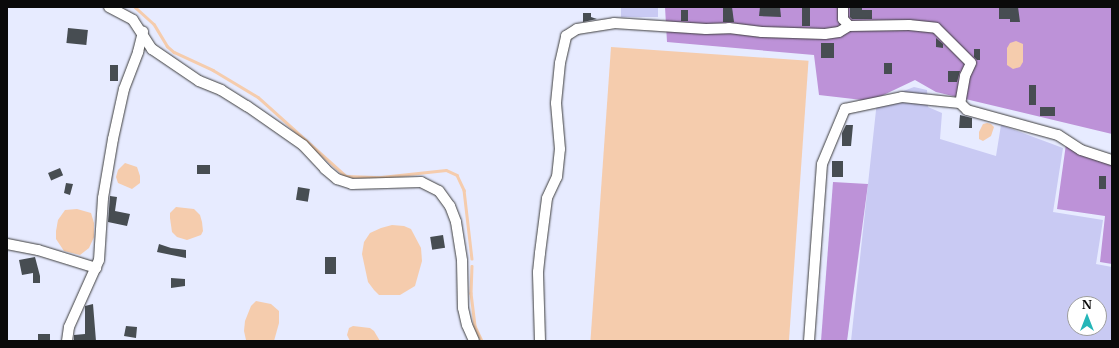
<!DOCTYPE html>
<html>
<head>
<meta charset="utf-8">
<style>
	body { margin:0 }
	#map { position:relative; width:1119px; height:348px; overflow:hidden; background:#e7ebff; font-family:"Libre Baskerville",serif }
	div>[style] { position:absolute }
	.farmland>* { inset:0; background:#c9caf3; transform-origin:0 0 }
	.forest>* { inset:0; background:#bd92d8 }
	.water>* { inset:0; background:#f5ccad; transform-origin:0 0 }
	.stream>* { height:2.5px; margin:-1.25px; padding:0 1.25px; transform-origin:1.25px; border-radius:1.25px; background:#f5ccad }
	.building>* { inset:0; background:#474d52; transform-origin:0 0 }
	.roads { filter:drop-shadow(0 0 1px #3d3d3d) drop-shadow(0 0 1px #3d3d3d) }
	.minor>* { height:10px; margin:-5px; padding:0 5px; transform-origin:5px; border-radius:5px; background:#fff }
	span { translate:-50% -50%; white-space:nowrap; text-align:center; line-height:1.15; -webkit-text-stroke:4px #fff; paint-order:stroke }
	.frame { position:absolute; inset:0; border:8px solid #0a0a0a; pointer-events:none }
	.north { position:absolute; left:1067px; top:296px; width:40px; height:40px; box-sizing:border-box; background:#fff; border:1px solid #9d9d9d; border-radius:50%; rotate:0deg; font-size:11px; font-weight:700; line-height:16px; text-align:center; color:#0a0a0a }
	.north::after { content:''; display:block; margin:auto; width:14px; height:18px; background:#25b6b8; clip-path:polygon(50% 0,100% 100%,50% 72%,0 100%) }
</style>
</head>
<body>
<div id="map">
	<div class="farmland">
		<div style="left:621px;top:7px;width:37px;height:10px"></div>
		<div style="clip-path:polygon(evenodd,914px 87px,927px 90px,928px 107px,942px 113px,940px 139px,996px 156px,1001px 125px,1063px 148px,1053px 212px,1103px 220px,1096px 264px,1112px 267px,1112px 341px,851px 341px,877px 101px,914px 87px,1075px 304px,1099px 304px,1099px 328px,1075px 328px,1075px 304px)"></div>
	</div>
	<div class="forest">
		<div style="clip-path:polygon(665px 7px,1112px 7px,1112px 134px,936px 92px,915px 80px,871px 101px,819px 95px,814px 55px,667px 42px)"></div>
		<div style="clip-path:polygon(1066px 144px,1112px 158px,1112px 264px,1100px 262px,1105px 216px,1057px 209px)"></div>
		<div style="clip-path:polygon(833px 182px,868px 184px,847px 341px,821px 341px)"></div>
	</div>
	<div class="water">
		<div style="clip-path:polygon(1016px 41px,1023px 44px,1023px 62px,1020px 67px,1013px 69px,1007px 65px,1007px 48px,1010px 43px)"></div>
		<div style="left:611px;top:47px;width:198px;height:294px;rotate:4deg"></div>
		<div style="clip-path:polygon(987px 123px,991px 124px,994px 127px,991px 136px,983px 141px,979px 139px,979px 132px,983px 124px)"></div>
		<div style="clip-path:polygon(125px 163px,137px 167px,140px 176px,140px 183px,132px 189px,118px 183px,116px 177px,118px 170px)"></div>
		<div style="clip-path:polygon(176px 207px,194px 209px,200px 215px,202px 222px,203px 231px,201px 235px,187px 240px,177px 237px,172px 232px,170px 218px,170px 213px)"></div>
		<div style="clip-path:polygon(77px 209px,91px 213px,94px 223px,94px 237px,89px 248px,80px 255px,64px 251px,56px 239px,56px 231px,58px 220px,65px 210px)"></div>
		<div style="clip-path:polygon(392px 225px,404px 226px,411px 229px,421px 248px,422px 261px,415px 286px,400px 295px,379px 295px,374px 290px,368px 282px,362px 254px,364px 242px,370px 233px,381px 228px)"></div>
		<div style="clip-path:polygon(256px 301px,271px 304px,279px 311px,279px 323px,274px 341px,246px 340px,244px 331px,245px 321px,251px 306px)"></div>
		<div style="clip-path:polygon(353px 326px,370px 328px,374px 331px,380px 341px,350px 341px,347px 335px,349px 328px)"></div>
	</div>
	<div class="stream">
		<div style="left:135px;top:7px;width:25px;rotate:42deg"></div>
		<div style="left:154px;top:24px;width:26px;rotate:59deg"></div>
		<div style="left:167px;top:46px;width:9px;rotate:41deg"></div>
		<div style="left:174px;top:52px;width:43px;rotate:24.8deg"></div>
		<div style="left:213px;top:70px;width:52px;rotate:31deg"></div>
		<div style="left:258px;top:97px;width:118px;rotate:41.9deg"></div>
		<div style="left:346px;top:176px;width:35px;rotate:2deg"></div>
		<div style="left:381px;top:177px;width:65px;rotate:-6.1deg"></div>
		<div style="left:446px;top:170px;width:12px;rotate:24deg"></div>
		<div style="left:457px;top:175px;width:17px;rotate:65deg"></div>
		<div style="left:464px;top:190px;width:69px;rotate:83.4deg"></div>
		<div style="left:472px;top:266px;width:27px;rotate:92deg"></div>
		<div style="left:471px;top:293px;width:33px;rotate:83deg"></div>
		<div style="left:475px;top:326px;width:17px;rotate:65deg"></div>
	</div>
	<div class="building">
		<div style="clip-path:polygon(723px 7px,732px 7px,734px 22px,723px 22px)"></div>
		<div style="clip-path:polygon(760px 7px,780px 7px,781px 17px,759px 16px)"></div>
		<div style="left:802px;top:7px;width:8px;height:19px"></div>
		<div style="clip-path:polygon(850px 7px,862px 7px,862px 10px,872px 10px,872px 19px,852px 19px,850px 17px)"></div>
		<div style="clip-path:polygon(999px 7px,1018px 7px,1020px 22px,1010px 22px,1010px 19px,999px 19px)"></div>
		<div style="left:688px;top:10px;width:11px;height:7px;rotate:90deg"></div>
		<div style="clip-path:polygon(583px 13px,591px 13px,591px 17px,597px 19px,583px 22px)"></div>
		<div style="left:68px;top:28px;width:20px;height:15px;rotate:6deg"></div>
		<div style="clip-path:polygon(936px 38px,943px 44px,943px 48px,936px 47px)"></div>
		<div style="left:821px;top:43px;width:13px;height:15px"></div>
		<div style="clip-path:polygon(974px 49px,980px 49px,980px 60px,977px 60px,974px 57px)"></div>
		<div style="left:884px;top:63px;width:8px;height:11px"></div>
		<div style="left:110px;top:65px;width:8px;height:16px"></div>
		<div style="clip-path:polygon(948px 71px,960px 71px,957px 82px,948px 82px)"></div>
		<div style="left:1029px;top:85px;width:7px;height:20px"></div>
		<div style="left:1040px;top:107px;width:15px;height:9px"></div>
		<div style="clip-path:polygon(960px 115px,972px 118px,972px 128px,959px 128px)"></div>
		<div style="clip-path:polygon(846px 125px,853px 125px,851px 146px,842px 146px,842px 133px)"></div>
		<div style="left:832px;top:161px;width:11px;height:16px"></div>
		<div style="left:197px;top:165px;width:13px;height:9px"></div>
		<div style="left:60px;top:168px;width:8px;height:13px;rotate:67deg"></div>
		<div style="left:1099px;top:176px;width:7px;height:13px"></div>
		<div style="clip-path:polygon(66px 183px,73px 184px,70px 195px,64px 193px)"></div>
		<div style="left:298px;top:187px;width:12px;height:13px;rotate:9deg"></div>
		<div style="clip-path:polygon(110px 196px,117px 197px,115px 211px,130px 214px,127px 226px,108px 222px)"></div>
		<div style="left:443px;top:235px;width:13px;height:13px;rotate:81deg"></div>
		<div style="clip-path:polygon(159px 244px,171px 248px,186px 250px,186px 258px,157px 252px)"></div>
		<div style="clip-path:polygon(35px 257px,40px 276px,40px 283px,33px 283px,33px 273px,22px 275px,19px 260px)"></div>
		<div style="left:325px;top:257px;width:11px;height:17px"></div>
		<div style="clip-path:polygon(171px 278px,185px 279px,185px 286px,171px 288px)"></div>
		<div style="clip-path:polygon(93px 304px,96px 341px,74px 341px,74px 335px,85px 334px,85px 306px)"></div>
		<div style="clip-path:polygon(126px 326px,137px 327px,136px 338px,124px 336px)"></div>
		<div style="left:38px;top:334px;width:12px;height:7px"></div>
	</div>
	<div class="roads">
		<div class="minor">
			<div style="left:109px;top:7px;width:27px;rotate:28deg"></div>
			<div style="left:133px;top:20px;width:35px;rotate:57deg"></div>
			<div style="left:152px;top:49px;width:57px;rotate:34.2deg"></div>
			<div style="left:199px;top:81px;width:24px;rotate:22deg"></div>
			<div style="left:221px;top:90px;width:31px;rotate:32deg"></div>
			<div style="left:247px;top:106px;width:68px;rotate:34.9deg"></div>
			<div style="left:303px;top:145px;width:33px;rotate:47deg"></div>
			<div style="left:325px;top:169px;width:16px;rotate:40deg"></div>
			<div style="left:337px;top:179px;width:16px;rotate:18deg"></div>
			<div style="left:352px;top:184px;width:69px;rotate:-1.7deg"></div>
			<div style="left:421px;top:182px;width:20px;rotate:27deg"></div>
			<div style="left:439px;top:191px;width:19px;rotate:54deg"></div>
			<div style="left:450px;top:206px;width:17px;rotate:69deg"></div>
			<div style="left:456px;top:222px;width:39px;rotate:81deg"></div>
			<div style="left:462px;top:261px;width:47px;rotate:88.8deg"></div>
			<div style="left:463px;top:308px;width:17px;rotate:77deg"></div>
			<div style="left:467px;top:325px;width:17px;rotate:66deg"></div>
			<div style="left:843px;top:7px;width:12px;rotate:90deg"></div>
			<div style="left:843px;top:19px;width:9px;rotate:49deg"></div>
			<div style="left:849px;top:26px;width:60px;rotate:-1deg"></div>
			<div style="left:909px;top:25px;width:27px;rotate:6deg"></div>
			<div style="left:936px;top:28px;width:49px;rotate:45deg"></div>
			<div style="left:971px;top:63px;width:14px;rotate:115deg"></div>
			<div style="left:965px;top:76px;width:27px;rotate:100deg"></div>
			<div style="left:960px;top:103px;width:10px;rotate:45deg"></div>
			<div style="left:967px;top:110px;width:94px;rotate:15.4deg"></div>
			<div style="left:1058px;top:135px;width:27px;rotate:33deg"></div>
			<div style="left:1081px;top:150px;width:33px;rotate:18deg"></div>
			<div style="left:7px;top:244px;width:32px;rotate:11deg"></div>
			<div style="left:38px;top:250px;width:61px;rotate:17.2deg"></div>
			<div style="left:67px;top:341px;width:14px;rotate:-82deg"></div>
			<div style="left:69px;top:327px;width:73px;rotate:-65.9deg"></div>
			<div style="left:99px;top:260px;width:62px;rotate:-86.3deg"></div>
			<div style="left:103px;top:198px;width:60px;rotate:-80.4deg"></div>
			<div style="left:113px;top:139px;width:51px;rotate:-77.6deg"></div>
			<div style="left:124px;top:89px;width:40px;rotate:-69deg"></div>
			<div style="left:138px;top:52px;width:21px;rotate:-76deg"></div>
			<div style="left:540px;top:341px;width:69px;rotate:-91.7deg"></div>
			<div style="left:538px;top:272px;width:19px;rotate:-84deg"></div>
			<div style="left:540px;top:253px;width:55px;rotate:-82.7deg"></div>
			<div style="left:547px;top:198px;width:23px;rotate:-65deg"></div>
			<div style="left:557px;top:177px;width:28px;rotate:-84deg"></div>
			<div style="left:560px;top:149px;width:46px;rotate:-95deg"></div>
			<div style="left:556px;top:103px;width:40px;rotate:-84.3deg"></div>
			<div style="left:560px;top:63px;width:28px;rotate:-77deg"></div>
			<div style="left:566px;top:36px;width:13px;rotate:-32deg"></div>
			<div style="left:577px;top:29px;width:37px;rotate:-9deg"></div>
			<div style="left:614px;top:23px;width:92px;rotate:3.7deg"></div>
			<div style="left:706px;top:29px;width:23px;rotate:-2deg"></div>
			<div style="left:729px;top:28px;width:33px;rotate:7deg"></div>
			<div style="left:762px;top:32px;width:63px;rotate:1.8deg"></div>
			<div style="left:825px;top:34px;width:14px;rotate:-8deg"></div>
			<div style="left:839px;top:32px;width:12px;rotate:-31deg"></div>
			<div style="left:809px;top:341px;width:177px;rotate:-85.8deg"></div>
			<div style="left:822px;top:164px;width:60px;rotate:-67.3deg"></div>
			<div style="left:845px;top:109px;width:58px;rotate:-11.9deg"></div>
			<div style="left:902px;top:97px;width:58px;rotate:5.9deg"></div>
		</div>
	</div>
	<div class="frame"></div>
	<div class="north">N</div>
</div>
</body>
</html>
